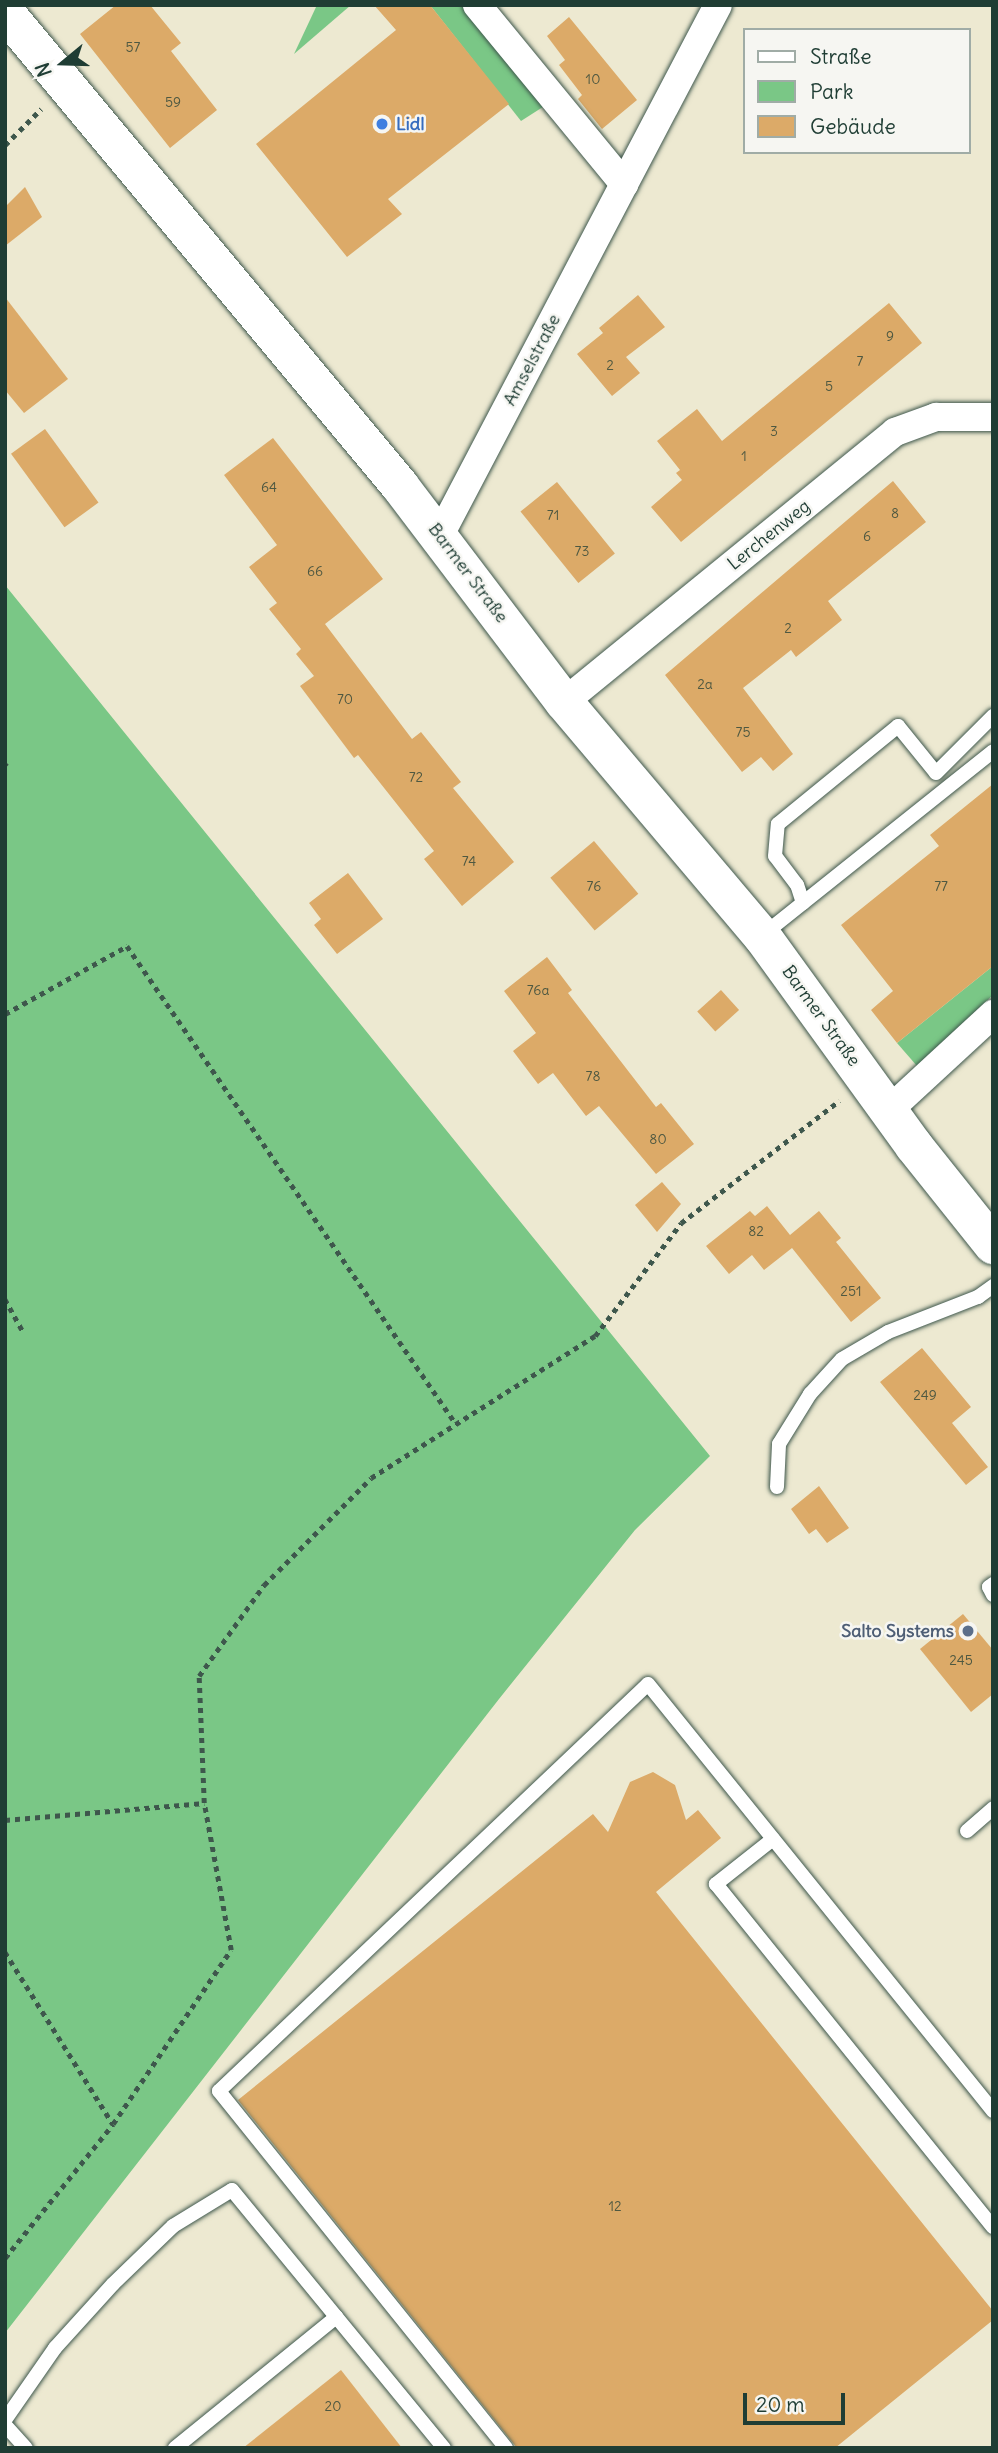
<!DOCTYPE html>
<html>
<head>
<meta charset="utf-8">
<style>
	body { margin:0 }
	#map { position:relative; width:998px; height:2453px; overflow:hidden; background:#ede9d1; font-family:Delius,sans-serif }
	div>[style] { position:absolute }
	.green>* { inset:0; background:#7ac786 }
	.building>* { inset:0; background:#dcaa68; transform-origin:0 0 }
	.path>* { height:4.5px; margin-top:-2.25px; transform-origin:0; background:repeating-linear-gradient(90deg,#3e574c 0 5px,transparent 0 10px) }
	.roads { filter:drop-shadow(0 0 2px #3e574c) drop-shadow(0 0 2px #3e574c) }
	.service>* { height:14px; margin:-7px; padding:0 7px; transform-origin:7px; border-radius:7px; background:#fff }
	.minor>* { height:28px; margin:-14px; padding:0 14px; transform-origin:14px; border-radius:14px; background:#fff }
	.secondary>* { height:38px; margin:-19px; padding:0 19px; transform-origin:19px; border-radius:19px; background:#fff }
	.dots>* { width:19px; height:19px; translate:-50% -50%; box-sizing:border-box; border:4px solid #f6f6f2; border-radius:50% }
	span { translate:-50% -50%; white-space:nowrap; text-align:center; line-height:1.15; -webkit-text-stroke:5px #f6f6f2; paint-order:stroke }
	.number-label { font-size:14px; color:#4e5841 }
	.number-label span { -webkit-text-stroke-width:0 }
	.shop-label { font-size:18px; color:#366cbe; font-weight:700 }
	.left { translate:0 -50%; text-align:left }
	.street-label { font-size:18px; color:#1f3d34 }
	.service-label { font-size:18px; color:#4e5e75; font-weight:700 }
	.right { translate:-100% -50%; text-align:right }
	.frame { position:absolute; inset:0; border:7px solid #1f3d34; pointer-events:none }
	.legend { position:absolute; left:743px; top:28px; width:228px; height:126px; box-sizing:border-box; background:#f6f6f2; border:2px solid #a0aca6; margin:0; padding:9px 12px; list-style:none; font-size:21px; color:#1f3d34 }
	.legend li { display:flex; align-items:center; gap:14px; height:35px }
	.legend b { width:35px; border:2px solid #a0aca6 }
	.north { position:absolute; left:28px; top:28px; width:70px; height:70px; -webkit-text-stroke:5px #f6f6f2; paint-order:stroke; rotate:251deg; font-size:19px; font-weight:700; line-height:28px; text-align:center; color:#1f3d34 }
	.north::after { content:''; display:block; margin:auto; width:24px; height:32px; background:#1f3d34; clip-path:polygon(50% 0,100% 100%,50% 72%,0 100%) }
	.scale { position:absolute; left:743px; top:2393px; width:102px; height:32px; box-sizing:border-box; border:4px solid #1f3d34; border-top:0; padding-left:9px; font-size:21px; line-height:24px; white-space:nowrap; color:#1f3d34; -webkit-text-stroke:5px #f6f6f2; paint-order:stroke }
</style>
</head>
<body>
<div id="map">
	<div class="green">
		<div style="clip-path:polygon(317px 5px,351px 5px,294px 54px)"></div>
		<div style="clip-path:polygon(430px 5px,466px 5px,546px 105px,521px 121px)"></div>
		<div style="clip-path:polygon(5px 585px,710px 1456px,635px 1530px,499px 1699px,5px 2333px)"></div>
		<div style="clip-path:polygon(993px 966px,993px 995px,917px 1066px,897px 1043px)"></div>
	</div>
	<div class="building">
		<div style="clip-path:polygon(116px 5px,150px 5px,181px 43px,171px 51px,217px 110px,170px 148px,80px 34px)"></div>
		<div style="clip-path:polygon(374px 5px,430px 5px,509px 104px,388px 199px,402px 214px,347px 257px,256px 144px,396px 30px)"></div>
		<div style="clip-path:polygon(569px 17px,637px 100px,602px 129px,578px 99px,582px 95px,559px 65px,565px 60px,547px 36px)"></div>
		<div style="clip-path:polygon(25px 187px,42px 217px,5px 246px,5px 207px)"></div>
		<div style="clip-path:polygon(638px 295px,665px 327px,626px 357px,640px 373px,612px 396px,577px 354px,603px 333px,599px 328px)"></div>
		<div style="clip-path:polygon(5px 297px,68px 379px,24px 413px,5px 390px)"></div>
		<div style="clip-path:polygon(889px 303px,922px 343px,681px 542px,651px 507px,682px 480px,676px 473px,680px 470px,657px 441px,697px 409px,722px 441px)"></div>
		<div style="left:45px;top:429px;width:91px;height:42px;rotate:54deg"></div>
		<div style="clip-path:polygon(273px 438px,383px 579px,325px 624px,412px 739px,421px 732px,461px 782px,453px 788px,514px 862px,462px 906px,424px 859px,434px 851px,358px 755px,354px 758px,300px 686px,314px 676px,296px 654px,301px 649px,269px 609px,277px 603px,249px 567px,277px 545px,224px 475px)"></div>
		<div style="clip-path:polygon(893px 481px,926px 522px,828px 601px,842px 620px,796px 657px,791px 650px,743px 688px,793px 754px,773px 771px,761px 757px,742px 772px,665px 675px)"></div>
		<div style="left:557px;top:482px;width:92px;height:47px;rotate:51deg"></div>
		<div style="clip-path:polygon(993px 784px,993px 966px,897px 1043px,871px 1010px,893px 991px,841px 925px,939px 846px,930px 835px)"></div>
		<div style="left:594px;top:841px;width:69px;height:57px;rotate:50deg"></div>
		<div style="clip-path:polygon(348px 873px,383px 919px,337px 954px,314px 925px,321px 919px,309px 903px)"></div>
		<div style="clip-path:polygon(547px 957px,572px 990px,568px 993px,656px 1107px,661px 1103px,694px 1144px,656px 1174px,599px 1106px,586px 1116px,553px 1073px,538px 1084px,513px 1051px,536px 1033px,504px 991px)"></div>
		<div style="left:721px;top:990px;width:27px;height:32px;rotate:48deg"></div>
		<div style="clip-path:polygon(662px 1182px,681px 1204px,657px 1232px,635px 1205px)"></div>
		<div style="clip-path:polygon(767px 1206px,790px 1235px,819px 1211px,841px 1238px,836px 1242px,881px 1298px,851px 1322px,792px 1248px,764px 1270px,752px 1255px,729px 1274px,706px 1246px,750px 1211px,755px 1216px)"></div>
		<div style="clip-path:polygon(922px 1348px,971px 1407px,952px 1423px,988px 1467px,966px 1485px,880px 1382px)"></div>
		<div style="clip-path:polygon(819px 1486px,849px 1528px,827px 1543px,816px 1529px,809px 1534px,791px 1509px)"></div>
		<div style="clip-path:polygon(963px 1614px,993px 1650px,993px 1694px,971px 1712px,920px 1649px)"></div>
		<div style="clip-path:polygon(653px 1772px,675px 1785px,686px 1820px,698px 1810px,721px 1838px,656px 1892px,993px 2311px,993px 2320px,835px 2448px,517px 2448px,238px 2100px,593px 1814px,608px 1832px,630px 1782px)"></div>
		<div style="clip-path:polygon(341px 2370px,402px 2448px,243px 2448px)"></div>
	</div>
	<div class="path">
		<div style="left:5px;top:145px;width:51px;rotate:-45deg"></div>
		<div style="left:5px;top:764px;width:3px;rotate:45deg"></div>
		<div style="left:5px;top:1014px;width:140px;rotate:-29.1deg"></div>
		<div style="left:127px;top:946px;width:580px;rotate:55.46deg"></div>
		<div style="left:5px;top:1299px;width:39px;rotate:61deg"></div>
		<div style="left:5px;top:1820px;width:200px;rotate:-4.9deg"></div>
		<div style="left:5px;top:1952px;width:203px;rotate:57.9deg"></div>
		<div style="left:5px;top:2258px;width:172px;rotate:-51.1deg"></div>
		<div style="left:113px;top:2124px;width:210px;rotate:-55.9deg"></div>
		<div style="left:231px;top:1950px;width:149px;rotate:-100.4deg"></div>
		<div style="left:204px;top:1803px;width:127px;rotate:-92.3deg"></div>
		<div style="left:199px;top:1676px;width:112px;rotate:-54.5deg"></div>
		<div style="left:264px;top:1585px;width:151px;rotate:-45deg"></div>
		<div style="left:371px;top:1478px;width:265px;rotate:-32.4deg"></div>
		<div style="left:595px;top:1336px;width:142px;rotate:-52.7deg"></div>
		<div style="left:681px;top:1223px;width:200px;rotate:-37.7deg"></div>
		<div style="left:5px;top:2334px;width:1px"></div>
	</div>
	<div class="roads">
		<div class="service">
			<div style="left:803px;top:903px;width:19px;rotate:-108deg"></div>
			<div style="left:797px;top:885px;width:36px;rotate:-127deg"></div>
			<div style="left:775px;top:856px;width:32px;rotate:-85deg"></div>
			<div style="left:778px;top:824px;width:155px;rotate:-39.2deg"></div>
			<div style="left:898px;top:726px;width:60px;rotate:51deg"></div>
			<div style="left:936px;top:773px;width:81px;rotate:-45deg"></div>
			<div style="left:764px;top:934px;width:293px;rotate:-38.6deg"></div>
			<div style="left:777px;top:1487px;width:43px;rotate:-87.3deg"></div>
			<div style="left:779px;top:1444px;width:59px;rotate:-58.2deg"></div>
			<div style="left:810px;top:1394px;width:47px;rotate:-47.6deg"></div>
			<div style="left:842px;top:1359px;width:53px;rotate:-30.4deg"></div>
			<div style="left:888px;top:1332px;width:97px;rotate:-21.3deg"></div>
			<div style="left:978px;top:1297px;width:19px;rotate:-36deg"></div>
			<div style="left:993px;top:1584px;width:5px;rotate:143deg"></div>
			<div style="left:989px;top:1587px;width:9px;rotate:63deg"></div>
			<div style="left:967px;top:1831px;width:35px;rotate:-41deg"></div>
			<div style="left:773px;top:1839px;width:73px;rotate:141.7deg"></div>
			<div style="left:716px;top:1884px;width:441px;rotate:51.1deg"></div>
			<div style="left:5px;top:2420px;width:88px;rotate:-55.2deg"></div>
			<div style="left:55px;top:2348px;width:86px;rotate:-47.8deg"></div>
			<div style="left:113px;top:2284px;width:83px;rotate:-44deg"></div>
			<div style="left:173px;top:2226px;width:69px;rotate:-31.4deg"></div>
			<div style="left:232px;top:2190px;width:334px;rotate:50.6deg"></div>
			<div style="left:5px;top:2425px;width:31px;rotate:48deg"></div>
			<div style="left:175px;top:2448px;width:208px;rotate:-39.1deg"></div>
			<div style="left:506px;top:2448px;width:458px;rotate:-128.8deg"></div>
			<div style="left:219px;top:2091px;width:591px;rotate:-43.49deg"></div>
			<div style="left:648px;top:1684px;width:549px;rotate:51.06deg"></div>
		</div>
		<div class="minor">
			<div style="left:477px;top:5px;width:232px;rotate:50.6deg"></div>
			<div style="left:440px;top:535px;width:598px;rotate:-62.32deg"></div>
			<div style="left:564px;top:702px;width:427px;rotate:-39.2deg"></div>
			<div style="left:895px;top:432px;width:44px;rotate:-20.1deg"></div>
			<div style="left:936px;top:417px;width:57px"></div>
			<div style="left:889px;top:1110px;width:142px;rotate:-42.7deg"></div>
		</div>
		<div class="secondary">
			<div style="left:5px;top:12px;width:617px;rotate:50.19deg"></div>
			<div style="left:400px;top:486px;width:271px;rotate:52.8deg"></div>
			<div style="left:564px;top:702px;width:307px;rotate:49.8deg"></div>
			<div style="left:762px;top:936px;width:259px;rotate:54.1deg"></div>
			<div style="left:914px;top:1146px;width:127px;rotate:51.4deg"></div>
		</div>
	</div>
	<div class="dots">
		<div style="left:382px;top:124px;background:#3f7fe0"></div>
		<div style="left:968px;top:1631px;background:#5c6f8a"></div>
	</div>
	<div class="number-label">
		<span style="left:133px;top:47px">57</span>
		<span style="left:593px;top:79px">10</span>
		<span style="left:173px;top:102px">59</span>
		<span style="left:890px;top:336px">9</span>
		<span style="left:860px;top:361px">7</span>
		<span style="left:610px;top:365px">2</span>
		<span style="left:829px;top:386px">5</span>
		<span style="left:774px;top:431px">3</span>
		<span style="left:744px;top:456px">1</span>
		<span style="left:269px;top:487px">64</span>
		<span style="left:895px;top:513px">8</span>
		<span style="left:553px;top:515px">71</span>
		<span style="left:867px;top:536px">6</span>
		<span style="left:582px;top:551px">73</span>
		<span style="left:315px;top:571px">66</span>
		<span style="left:788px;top:628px">2</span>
		<span style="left:705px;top:684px">2a</span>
		<span style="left:345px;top:699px">70</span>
		<span style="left:743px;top:732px">75</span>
		<span style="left:416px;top:777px">72</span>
		<span style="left:469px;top:861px">74</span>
		<span style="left:594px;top:886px">76</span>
		<span style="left:941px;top:886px">77</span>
		<span style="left:538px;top:990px">76a</span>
		<span style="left:593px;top:1076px">78</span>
		<span style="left:658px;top:1139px">80</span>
		<span style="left:756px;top:1231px">82</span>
		<span style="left:851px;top:1291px">251</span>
		<span style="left:925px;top:1395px">249</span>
		<span style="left:961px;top:1660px">245</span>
		<span style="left:615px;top:2206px">12</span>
		<span style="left:333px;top:2406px">20</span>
	</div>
	<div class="shop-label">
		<span class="left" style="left:396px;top:124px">Lidl</span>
	</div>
	<div class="street-label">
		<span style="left:532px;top:360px;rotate:-62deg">Amselstraße</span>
		<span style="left:769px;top:535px;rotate:-39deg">Lerchenweg</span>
		<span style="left:468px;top:573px;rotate:53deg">Barmer Straße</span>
		<span style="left:821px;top:1016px;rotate:54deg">Barmer Straße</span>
	</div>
	<div class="service-label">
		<span class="right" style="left:954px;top:1631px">Salto Systems</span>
	</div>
	<div class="frame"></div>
	<ul class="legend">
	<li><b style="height:9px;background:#fff"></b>Straße</li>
	<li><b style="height:19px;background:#7ac786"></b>Park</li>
	<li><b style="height:19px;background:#dcaa68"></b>Gebäude</li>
	</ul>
	<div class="north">N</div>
	<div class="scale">20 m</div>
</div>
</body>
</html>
